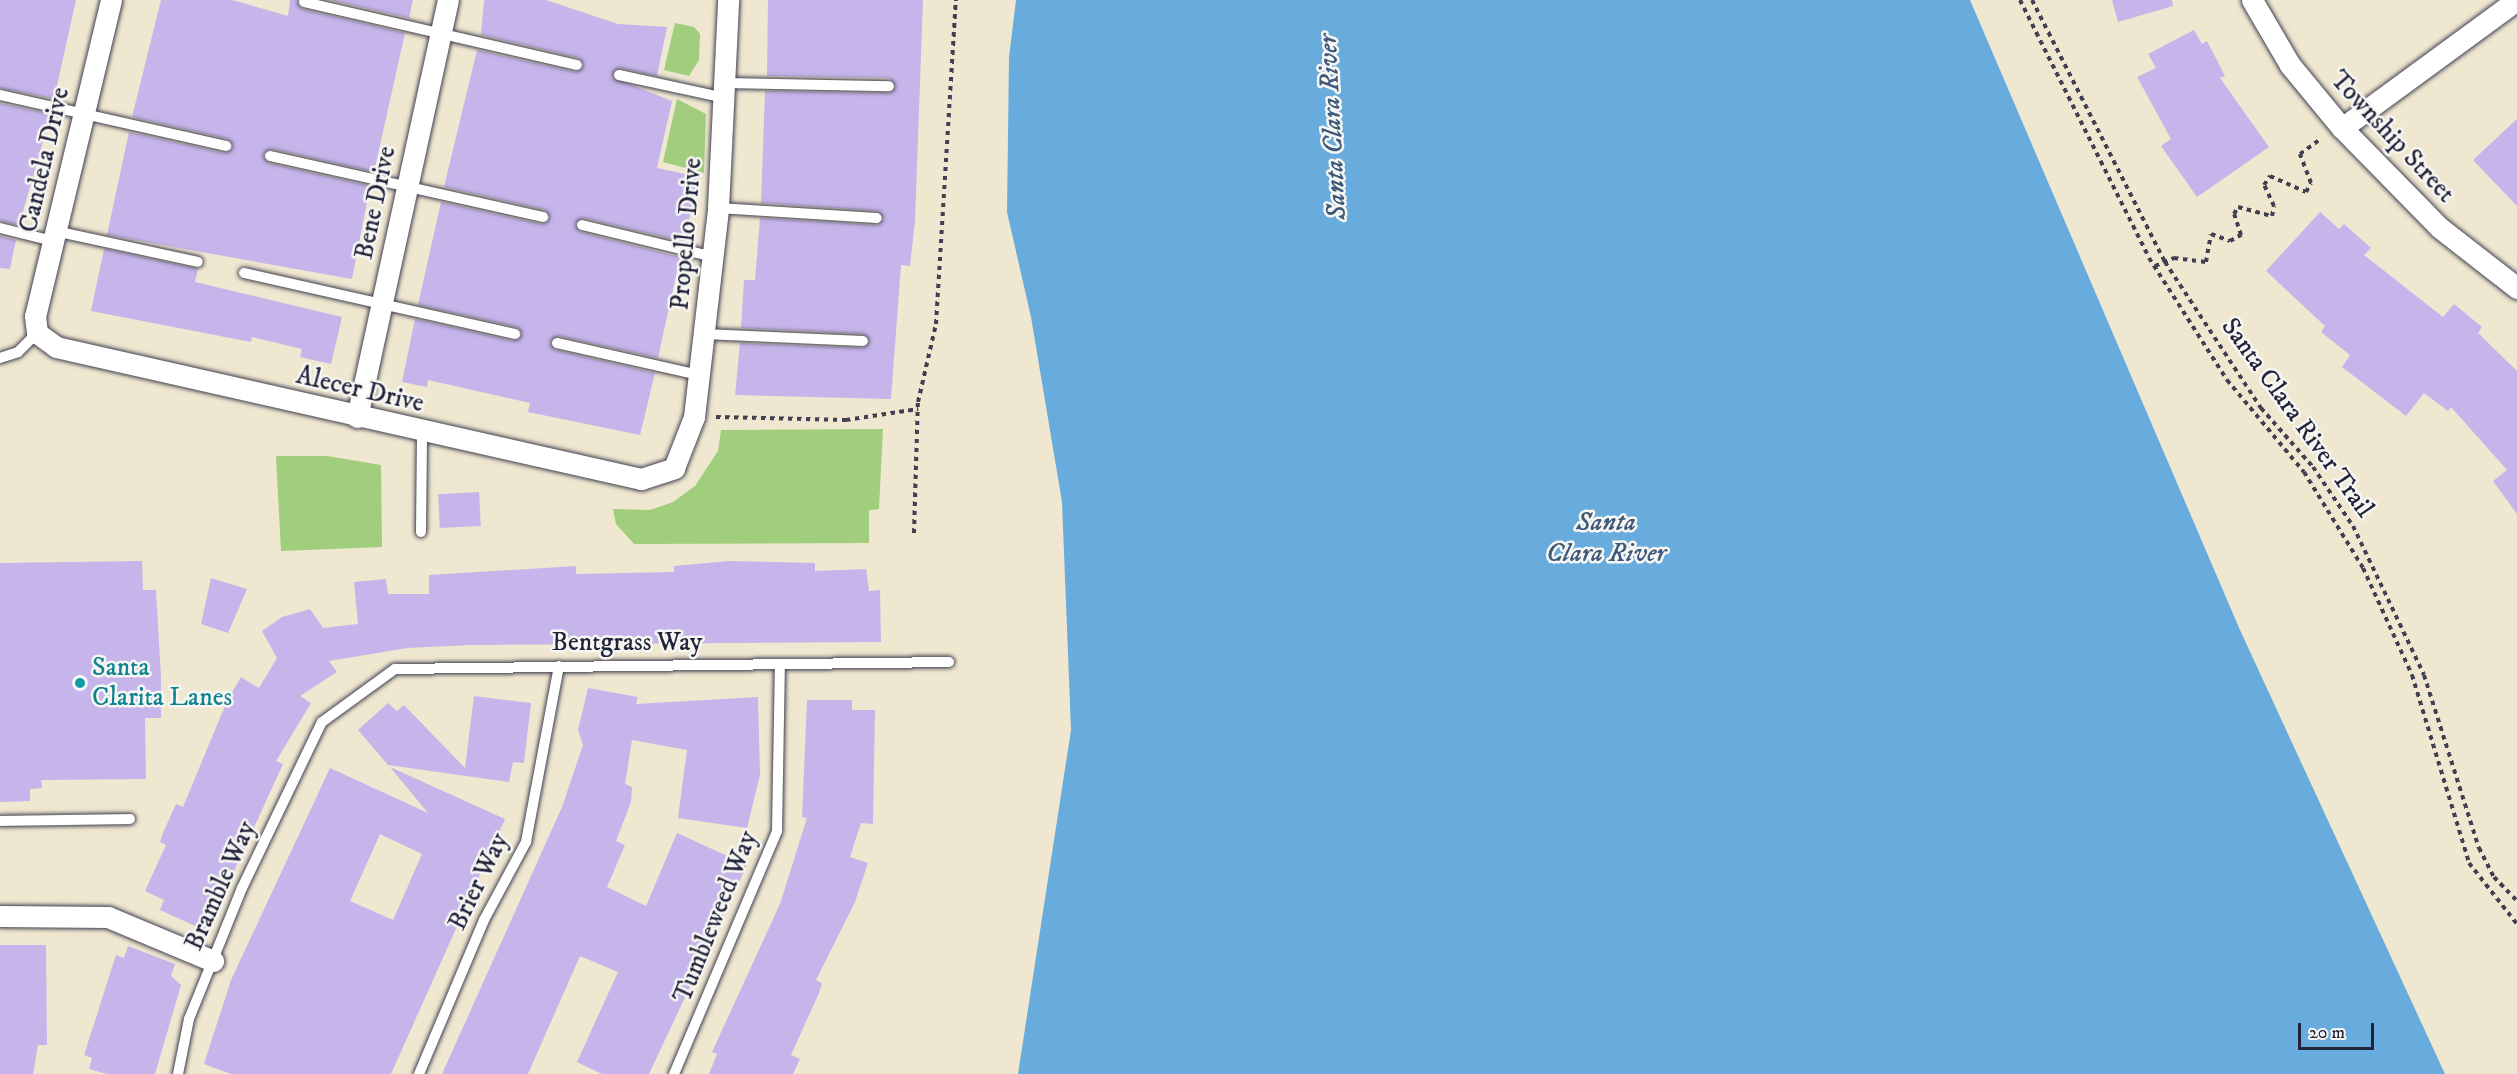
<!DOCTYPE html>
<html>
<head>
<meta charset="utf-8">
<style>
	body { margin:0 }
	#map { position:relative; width:2517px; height:1074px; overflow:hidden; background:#efe7d0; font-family:"IM FELL DW Pica",serif }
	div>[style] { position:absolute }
	.green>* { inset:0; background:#a0ce7c }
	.water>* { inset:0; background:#68acdd }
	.building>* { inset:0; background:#c6b5ea; transform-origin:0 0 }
	.path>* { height:4px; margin-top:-2px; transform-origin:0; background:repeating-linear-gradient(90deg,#414051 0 4.5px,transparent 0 9px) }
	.roads { filter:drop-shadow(0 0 2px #414051) drop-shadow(0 0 2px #414051) }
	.lane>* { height:10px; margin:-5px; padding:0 5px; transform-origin:5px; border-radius:5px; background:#fff }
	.street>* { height:21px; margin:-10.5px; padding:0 10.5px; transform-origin:10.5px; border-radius:10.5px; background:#fff }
	.dots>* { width:16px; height:16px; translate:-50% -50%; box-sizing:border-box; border:3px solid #f6f6f2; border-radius:50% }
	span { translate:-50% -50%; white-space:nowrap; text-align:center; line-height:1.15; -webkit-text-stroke:5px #f6f6f2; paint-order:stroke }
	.street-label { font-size:26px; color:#22223b }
	.culture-label { font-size:26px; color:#0d838f }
	.left { translate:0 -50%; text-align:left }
	.water-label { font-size:27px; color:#3e597c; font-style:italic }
	.scale { position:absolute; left:2298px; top:1023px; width:76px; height:27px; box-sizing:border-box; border:3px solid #22223b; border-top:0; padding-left:8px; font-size:18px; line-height:21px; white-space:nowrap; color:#22223b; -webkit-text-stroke:4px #f6f6f2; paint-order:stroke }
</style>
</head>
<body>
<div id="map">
	<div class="green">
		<div style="clip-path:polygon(675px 23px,694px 27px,700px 34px,699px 60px,689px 76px,664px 70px)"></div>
		<div style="clip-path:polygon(677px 99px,706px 114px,704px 173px,663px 162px)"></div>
		<div style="clip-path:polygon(883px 429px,879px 509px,869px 510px,869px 543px,634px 544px,616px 524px,613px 509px,650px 510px,673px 502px,695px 486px,718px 451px,721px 430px)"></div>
		<div style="clip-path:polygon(276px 456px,327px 456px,381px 465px,382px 547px,281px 551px)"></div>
	</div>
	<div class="water">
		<div style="clip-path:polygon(1016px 0,1970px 0,2240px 630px,2445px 1074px,1018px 1074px,1071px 730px,1062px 502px,1031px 317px,1007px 212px,1009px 57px)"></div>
	</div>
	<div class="building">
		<div style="clip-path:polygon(0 0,76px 0,54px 99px,0 88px)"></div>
		<div style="clip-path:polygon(161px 0,232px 0,288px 16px,290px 0,297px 0,302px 9px,405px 33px,374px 172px,272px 149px,263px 154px,268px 163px,370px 186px,352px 279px,107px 235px,129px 132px,224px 153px,233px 148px,228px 139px,132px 117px)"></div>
		<div style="clip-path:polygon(329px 0,413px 0,409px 18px)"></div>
		<div style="clip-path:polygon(484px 0,546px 0,618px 24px,667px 27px,657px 76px,620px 68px,612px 77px,672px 101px,657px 168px,699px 177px,684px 242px,584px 218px,575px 224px,580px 232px,680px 257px,658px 358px,559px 336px,550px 342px,555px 350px,655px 373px,640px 435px,528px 412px,530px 403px,428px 380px,427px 387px,402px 382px,415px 319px,513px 341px,522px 335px,517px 327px,418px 305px,441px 202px,541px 224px,550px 219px,545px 210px,444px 187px,477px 50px,575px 72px,584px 66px,579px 58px,481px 35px)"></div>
		<div style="clip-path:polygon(768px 0,923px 0,915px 221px,910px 266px,901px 265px,891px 399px,735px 395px,740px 343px,863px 348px,870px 342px,863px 334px,741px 328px,744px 280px,755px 280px,760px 218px,877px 225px,884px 219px,877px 211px,761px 203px,765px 91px,889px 93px,896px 87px,889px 78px,767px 76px)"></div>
		<div style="clip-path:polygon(2112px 0,2172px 0,2173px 6px,2118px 22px)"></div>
		<div style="clip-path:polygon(2194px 30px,2202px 44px,2207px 41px,2225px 76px,2220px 78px,2269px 147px,2197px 197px,2161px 146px,2171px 139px,2137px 77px,2156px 68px,2148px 54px)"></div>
		<div style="clip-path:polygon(0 103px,51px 114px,19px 225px,0 221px)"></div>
		<div style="clip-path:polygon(2517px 119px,2517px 206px,2473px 160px)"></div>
		<div style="clip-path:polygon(2320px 212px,2339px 229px,2344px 224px,2371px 248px,2364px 255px,2443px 317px,2454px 304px,2482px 327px,2478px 333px,2517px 371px,2517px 514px,2493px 481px,2507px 470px,2451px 407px,2448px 411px,2424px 393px,2406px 416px,2342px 367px,2350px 355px,2321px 332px,2325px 326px,2266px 271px)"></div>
		<div style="clip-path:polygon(0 236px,16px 240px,10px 269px,0 268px)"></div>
		<div style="clip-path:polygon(104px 249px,198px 269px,195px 282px,342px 317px,331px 364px,300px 357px,302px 349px,252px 337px,251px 342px,91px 311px)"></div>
		<div style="left:479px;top:492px;width:34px;height:41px;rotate:87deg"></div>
		<div style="clip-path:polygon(142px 561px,143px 590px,156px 590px,161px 677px,161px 718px,145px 718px,146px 779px,41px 780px,42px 788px,30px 789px,30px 801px,0 802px,0 563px)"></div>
		<div style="clip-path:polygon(729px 561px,815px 563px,815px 571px,866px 569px,869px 591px,880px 590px,881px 642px,471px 645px,407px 648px,329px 661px,337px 672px,300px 696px,311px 703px,276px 761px,283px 764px,211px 921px,204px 930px,160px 910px,164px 900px,145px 891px,166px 845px,160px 842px,163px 833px,176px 804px,183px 807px,227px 701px,241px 677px,259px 688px,277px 658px,262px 631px,282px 617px,310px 609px,323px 628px,358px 624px,354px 582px,386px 579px,388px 594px,429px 594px,429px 575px,576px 566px,576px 574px,674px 572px,674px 566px)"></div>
		<div style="clip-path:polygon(211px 578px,247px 589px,228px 633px,201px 624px)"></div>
		<div style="clip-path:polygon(588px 688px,638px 697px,636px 704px,758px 697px,760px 775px,747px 828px,678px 818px,687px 750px,632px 740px,625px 784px,632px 787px,631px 802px,616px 841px,625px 845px,607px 887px,646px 906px,677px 833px,747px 865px,649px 1074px,602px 1074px,577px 1062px,618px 972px,580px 956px,528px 1074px,442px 1074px,562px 807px,583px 745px,578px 730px)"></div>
		<div style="clip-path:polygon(474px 696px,531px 703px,524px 763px,513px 762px,509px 782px,388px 765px,358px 730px,388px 703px,397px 711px,404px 705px,465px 768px)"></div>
		<div style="clip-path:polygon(807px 700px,852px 700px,852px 710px,875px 710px,873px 824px,861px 823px,850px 857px,868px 863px,855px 902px,816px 980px,822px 983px,819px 993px,791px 1055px,800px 1059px,793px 1074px,709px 1074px,717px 1054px,712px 1052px,780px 904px,807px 818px,802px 817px)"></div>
		<div style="clip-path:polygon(evenodd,390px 767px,505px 819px,391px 1074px,231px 1074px,204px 1064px,231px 980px,330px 768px,428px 813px,390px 767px,380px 834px,422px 854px,393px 920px,350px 901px,380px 834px)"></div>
		<div style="clip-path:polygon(0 945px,46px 945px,47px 1045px,38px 1045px,33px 1074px,0 1074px)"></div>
		<div style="clip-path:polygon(128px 946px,175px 964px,171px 976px,181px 985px,155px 1074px,107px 1074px,89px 1069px,92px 1058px,84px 1055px,116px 955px,124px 958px)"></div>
	</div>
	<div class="path">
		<div style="left:2020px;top:0;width:288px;rotate:63.4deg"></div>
		<div style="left:2149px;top:258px;width:145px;rotate:57.4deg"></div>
		<div style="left:2227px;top:380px;width:120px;rotate:50.1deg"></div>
		<div style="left:2304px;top:472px;width:113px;rotate:58.4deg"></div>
		<div style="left:2363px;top:568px;width:118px;rotate:65.4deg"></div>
		<div style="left:2412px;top:675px;width:196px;rotate:73.1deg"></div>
		<div style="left:2469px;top:863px;width:78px;rotate:51.8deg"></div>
		<div style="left:2032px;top:0;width:294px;rotate:63.1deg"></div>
		<div style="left:2165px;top:262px;width:175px;rotate:56.7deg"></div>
		<div style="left:2261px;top:408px;width:79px;rotate:48.6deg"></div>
		<div style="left:2313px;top:467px;width:71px;rotate:55.9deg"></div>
		<div style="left:2353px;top:526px;width:165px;rotate:64.5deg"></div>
		<div style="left:2424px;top:675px;width:182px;rotate:72.4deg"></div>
		<div style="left:2479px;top:848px;width:33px;rotate:63deg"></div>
		<div style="left:2494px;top:877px;width:33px;rotate:46deg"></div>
		<div style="left:2155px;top:266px;width:21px;rotate:-23deg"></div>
		<div style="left:2174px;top:258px;width:32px;rotate:7deg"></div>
		<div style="left:2206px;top:262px;width:28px;rotate:-80deg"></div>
		<div style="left:2211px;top:234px;width:20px;rotate:20deg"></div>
		<div style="left:2230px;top:241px;width:13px;rotate:-29deg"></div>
		<div style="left:2241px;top:235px;width:22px;rotate:-108deg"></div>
		<div style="left:2234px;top:214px;width:8px;rotate:-60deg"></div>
		<div style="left:2238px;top:207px;width:35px;rotate:15deg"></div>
		<div style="left:2272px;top:216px;width:10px;rotate:-79deg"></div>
		<div style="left:2274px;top:206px;width:23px;rotate:-115deg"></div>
		<div style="left:2264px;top:185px;width:11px;rotate:-56deg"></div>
		<div style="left:2270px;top:176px;width:39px;rotate:24deg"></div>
		<div style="left:2306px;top:192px;width:10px;rotate:-61deg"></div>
		<div style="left:2311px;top:183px;width:31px;rotate:-111deg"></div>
		<div style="left:2300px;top:154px;width:26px;rotate:-36deg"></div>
		<div style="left:716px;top:417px;width:130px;rotate:1.3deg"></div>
		<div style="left:846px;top:420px;width:73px;rotate:-8.7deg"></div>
		<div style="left:914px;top:533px;width:131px;rotate:-88.3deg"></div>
		<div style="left:918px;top:402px;width:80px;rotate:-77deg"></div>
		<div style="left:936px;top:324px;width:325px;rotate:-86.5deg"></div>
	</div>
	<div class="roads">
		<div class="lane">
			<div style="left:304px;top:2px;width:280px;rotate:13deg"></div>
			<div style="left:619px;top:75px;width:108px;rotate:12.2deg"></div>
			<div style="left:726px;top:83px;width:163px;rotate:1.1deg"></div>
			<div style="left:0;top:95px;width:232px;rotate:12.7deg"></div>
			<div style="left:270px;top:156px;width:280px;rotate:12.6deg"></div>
			<div style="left:718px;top:208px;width:159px;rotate:3.6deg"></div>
			<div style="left:582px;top:225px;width:135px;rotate:13.7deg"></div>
			<div style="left:0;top:228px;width:55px;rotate:13.8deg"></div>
			<div style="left:55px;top:231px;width:146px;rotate:12.2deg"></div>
			<div style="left:244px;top:273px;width:278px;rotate:12.7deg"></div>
			<div style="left:704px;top:334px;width:159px;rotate:2.5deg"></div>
			<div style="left:557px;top:343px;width:146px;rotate:12.7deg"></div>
			<div style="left:0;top:358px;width:19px;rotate:-18deg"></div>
			<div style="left:18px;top:352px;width:27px;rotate:-45deg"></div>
			<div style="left:421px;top:532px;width:100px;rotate:-89.4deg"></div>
			<div style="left:0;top:821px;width:130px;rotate:-0.9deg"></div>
			<div style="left:178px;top:1074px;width:56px;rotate:-78.7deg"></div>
			<div style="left:189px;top:1019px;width:141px;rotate:-68deg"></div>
			<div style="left:242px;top:888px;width:184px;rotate:-64.3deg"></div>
			<div style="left:322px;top:722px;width:90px;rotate:-36deg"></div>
			<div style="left:395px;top:669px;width:554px;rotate:-0.72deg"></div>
			<div style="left:419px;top:1074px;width:167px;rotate:-67.1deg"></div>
			<div style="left:484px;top:920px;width:89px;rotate:-61.7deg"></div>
			<div style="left:526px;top:842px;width:179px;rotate:-79.4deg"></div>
			<div style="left:674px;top:1074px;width:264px;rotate:-67deg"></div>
			<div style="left:777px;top:831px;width:166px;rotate:-89deg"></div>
		</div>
		<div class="street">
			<div style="left:111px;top:0;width:325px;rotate:103.5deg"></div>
			<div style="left:35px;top:316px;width:17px;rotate:83deg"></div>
			<div style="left:37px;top:333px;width:24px;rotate:36deg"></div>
			<div style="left:56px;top:347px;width:600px;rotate:12.72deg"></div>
			<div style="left:641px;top:479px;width:35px;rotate:-18deg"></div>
			<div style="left:674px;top:468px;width:55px;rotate:-68.6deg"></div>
			<div style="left:694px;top:417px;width:210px;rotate:-83.4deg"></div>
			<div style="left:718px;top:208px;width:208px;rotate:-87.2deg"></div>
			<div style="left:2252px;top:0;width:75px;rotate:59.7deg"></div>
			<div style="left:2290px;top:65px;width:82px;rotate:50.5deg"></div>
			<div style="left:2342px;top:128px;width:140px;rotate:45.6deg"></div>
			<div style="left:2440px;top:228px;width:98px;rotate:37.9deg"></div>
			<div style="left:2342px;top:128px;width:217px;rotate:-36.2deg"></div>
			<div style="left:357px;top:417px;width:427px;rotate:-77.7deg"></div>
			<div style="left:0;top:916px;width:108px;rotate:0.5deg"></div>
			<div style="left:108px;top:917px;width:114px;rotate:22.7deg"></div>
		</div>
	</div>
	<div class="dots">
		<div style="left:80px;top:683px;background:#0f9aa8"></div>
	</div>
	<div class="street-label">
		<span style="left:2392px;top:137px;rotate:47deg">Township Street</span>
		<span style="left:45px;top:160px;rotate:-77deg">Candela Drive</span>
		<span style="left:376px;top:203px;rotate:-78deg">Bene Drive</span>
		<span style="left:687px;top:234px;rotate:-85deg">Propello Drive</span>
		<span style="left:360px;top:390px;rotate:13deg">Alecer Drive</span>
		<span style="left:2297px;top:418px;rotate:54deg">Santa Clara River Trail</span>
		<span style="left:627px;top:643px">Bentgrass Way</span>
		<span style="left:479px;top:882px;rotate:-64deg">Brier Way</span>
		<span style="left:221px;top:886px;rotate:-66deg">Bramble Way</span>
		<span style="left:716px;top:917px;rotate:-68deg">Tumbleweed Way</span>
	</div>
	<div class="culture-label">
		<span class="left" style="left:92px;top:683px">Santa<br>Clarita Lanes</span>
	</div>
	<div class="water-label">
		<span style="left:1333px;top:127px;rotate:-93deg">Santa Clara River</span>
		<span style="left:1606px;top:538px">Santa<br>Clara River</span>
	</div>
	<div class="scale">20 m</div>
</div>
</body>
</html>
